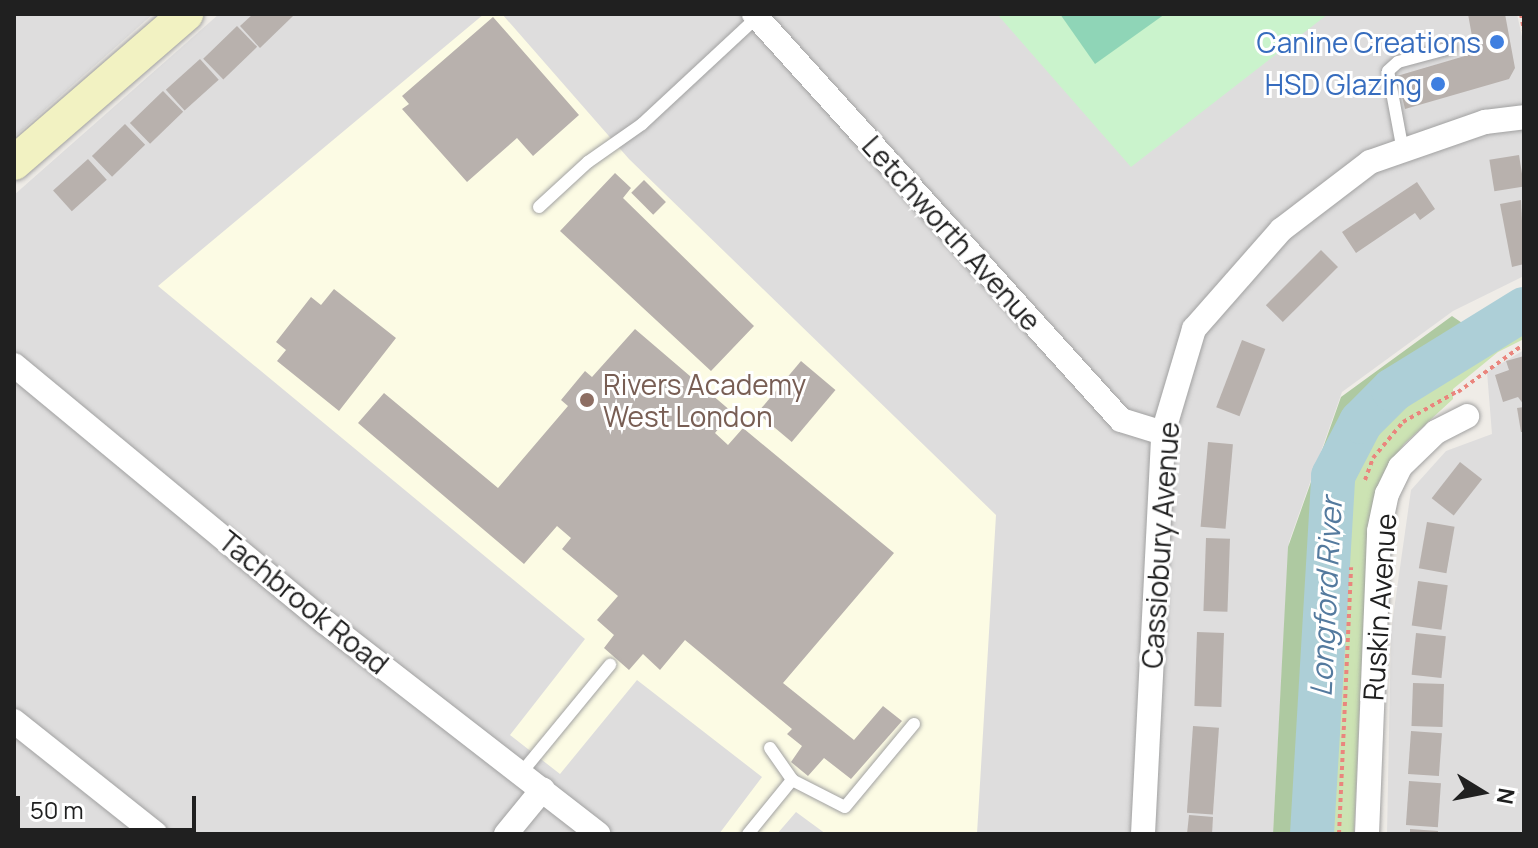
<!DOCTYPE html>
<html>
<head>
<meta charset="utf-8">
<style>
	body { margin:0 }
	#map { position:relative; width:1538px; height:848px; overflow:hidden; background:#efece7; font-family:Manrope,sans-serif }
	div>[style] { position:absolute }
	.residential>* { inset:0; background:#dedddd }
	.education>* { inset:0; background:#fcfbe4 }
	.grass>* { inset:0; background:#cce3b3 }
	.forest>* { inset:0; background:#aec9a1 }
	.park>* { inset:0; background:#caf3cc }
	.pitch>* { inset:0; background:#8fd5b7 }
	.river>* { height:44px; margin:-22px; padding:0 22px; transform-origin:22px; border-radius:22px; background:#adcfd7 }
	.building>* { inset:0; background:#b8b1ad; transform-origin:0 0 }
	.path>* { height:4px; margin-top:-2px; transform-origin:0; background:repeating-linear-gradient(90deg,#ea857d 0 4px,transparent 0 8px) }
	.roads { filter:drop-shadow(0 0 2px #a1a1a1) drop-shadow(0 0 2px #a1a1a1) }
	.lane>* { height:12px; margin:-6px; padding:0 6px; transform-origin:6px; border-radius:6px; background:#fff }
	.street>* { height:24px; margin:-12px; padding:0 12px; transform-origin:12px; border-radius:12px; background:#fff }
	.secondary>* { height:34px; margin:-17px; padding:0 17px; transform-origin:17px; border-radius:17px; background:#f2f2c2 }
	.dots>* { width:22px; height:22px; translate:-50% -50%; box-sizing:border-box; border:4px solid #fff; border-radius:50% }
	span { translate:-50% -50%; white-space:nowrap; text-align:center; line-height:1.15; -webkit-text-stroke:6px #fff; paint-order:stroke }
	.shop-label { font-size:28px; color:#366cbe }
	.right { translate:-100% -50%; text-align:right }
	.street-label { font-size:28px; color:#202020 }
	.education-label { font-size:28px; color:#785e54 }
	.left { translate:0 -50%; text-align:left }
	.water-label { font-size:30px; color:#547a9e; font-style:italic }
	.frame { position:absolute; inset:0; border:16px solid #202020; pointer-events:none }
	.north { position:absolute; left:1442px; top:752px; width:80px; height:80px; -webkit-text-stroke:6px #fff; paint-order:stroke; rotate:100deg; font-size:22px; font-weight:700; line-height:32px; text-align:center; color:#202020 }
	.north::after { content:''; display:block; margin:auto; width:28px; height:36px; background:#202020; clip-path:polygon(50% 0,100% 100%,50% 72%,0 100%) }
	.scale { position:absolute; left:16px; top:796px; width:180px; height:36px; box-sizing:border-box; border:4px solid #202020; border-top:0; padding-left:10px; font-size:24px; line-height:28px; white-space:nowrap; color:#202020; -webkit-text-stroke:6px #fff; paint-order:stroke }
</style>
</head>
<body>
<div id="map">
	<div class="residential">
		<div style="clip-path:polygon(14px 14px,153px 14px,14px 137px)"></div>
		<div style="clip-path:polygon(219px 14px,1517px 14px,1524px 46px,1524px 276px,1453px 311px,1342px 392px,1289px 542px,1273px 834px,14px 834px,14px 195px)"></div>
		<div style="clip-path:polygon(1524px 350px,1524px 834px,1387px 834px,1391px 631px,1411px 490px,1446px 451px,1492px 434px,1487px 372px)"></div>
	</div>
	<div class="education">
		<div style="clip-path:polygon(484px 14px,502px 14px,629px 159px,996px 515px,977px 834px,826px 834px,796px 812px,777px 834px,719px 834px,762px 777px,637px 680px,560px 774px,510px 735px,585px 639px,158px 286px)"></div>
	</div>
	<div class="grass">
		<div style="clip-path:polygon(1524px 322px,1524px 339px,1498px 352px,1453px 389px,1453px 399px,1404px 444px,1384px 472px,1367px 544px,1354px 834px,1324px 834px,1347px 491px,1368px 441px,1398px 404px)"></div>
	</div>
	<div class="forest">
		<div style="clip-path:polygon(1524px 291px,1524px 303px,1486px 318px,1414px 361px,1354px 407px,1326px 471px,1300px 834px,1273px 834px,1288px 547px,1341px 397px,1452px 316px,1465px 325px)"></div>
	</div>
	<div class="park">
		<div style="clip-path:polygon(997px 14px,1328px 14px,1131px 167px)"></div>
	</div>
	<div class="pitch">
		<div style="clip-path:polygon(1060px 14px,1165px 14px,1095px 64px)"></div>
	</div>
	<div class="river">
		<div style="left:1312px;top:834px;width:359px;rotate:-86.6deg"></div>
		<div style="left:1333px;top:476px;width:61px;rotate:-62.6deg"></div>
		<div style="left:1361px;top:422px;width:45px;rotate:-45deg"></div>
		<div style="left:1393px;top:390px;width:154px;rotate:-31.7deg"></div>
	</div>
	<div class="building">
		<div style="clip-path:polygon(253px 14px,292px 14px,293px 16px,260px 48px,240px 26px)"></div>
		<div style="clip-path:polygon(1468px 14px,1505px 14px,1515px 68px,1509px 79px,1405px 109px,1397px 76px,1475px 53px)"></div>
		<div style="clip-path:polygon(493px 17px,579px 115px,533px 156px,517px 138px,467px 182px,402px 109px,409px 104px,402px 96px)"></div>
		<div style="left:237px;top:26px;width:29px;height:47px;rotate:46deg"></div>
		<div style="left:200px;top:59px;width:28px;height:46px;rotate:48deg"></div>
		<div style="left:163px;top:91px;width:29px;height:46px;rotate:46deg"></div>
		<div style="left:125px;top:124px;width:29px;height:46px;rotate:46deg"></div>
		<div style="left:1519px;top:155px;width:32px;height:30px;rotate:81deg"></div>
		<div style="left:88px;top:159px;width:28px;height:47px;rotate:48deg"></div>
		<div style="clip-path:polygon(615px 173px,631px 188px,623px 198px,754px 326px,711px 371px,560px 231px)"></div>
		<div style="left:644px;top:180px;width:31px;height:18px;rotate:45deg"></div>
		<div style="clip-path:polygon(1417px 182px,1435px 209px,1420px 220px,1415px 213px,1356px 253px,1342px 232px)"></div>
		<div style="clip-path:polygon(1521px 200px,1524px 264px,1512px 267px,1500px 204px)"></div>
		<div style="left:1321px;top:250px;width:24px;height:78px;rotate:45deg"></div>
		<div style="clip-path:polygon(334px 289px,396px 338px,339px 411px,277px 361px,286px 350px,276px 342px,311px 297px,321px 305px)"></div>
		<div style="clip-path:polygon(635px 329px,732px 412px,715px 433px,728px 445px,743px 428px,894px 553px,783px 683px,854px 740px,883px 706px,902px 721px,851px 779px,824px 758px,808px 776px,791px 762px,802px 746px,787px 734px,792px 729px,685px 640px,660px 670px,643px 654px,629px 670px,604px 648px,614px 635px,597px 620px,618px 596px,562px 549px,571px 538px,557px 526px,524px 564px,358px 423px,384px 393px,498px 488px,568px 406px,561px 400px,585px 371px,592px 377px)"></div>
		<div style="left:1242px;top:340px;width:25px;height:72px;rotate:21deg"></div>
		<div style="clip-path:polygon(1524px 356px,1524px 405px,1518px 397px,1503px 402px,1495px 375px,1509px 370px,1506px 361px)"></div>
		<div style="left:801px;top:361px;width:45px;height:68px;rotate:40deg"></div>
		<div style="clip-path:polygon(1524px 407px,1524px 432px,1521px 432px,1517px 408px)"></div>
		<div style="left:1208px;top:442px;width:25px;height:85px;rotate:5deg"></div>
		<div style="left:1460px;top:462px;width:28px;height:46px;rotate:38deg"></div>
		<div style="left:1427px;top:522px;width:28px;height:47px;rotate:10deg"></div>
		<div style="left:1206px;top:538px;width:24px;height:73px;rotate:2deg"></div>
		<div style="left:1418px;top:581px;width:30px;height:45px;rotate:8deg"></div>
		<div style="left:1197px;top:632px;width:27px;height:74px;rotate:2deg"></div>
		<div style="left:1416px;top:633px;width:30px;height:42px;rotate:6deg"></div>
		<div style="left:1413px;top:683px;width:31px;height:43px;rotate:2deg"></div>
		<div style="left:1193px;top:726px;width:26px;height:87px;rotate:4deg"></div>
		<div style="left:1411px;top:731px;width:31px;height:43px;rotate:4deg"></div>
		<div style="left:1409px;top:781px;width:32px;height:44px;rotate:4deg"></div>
		<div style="clip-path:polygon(1189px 815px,1213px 817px,1212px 834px,1187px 834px)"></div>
		<div style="clip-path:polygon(1410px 829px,1438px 831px,1438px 834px,1410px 834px)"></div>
	</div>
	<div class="path">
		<div style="left:1521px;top:14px;width:17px;rotate:80deg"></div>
		<div style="left:1458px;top:392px;width:82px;rotate:-36deg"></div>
		<div style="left:1365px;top:480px;width:23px;rotate:-70deg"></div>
		<div style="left:1373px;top:458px;width:47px;rotate:-50.2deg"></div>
		<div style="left:1403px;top:422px;width:63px;rotate:-29.4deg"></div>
		<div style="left:1339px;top:834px;width:267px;rotate:-87.4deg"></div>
	</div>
	<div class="roads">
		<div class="lane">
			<div style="left:1403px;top:151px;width:81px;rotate:-100.6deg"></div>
			<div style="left:1388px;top:71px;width:13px;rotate:-42deg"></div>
			<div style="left:1398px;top:62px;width:54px;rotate:-15.1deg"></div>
			<div style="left:539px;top:207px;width:67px;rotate:-42.6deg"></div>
			<div style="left:588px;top:162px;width:66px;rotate:-35.1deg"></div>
			<div style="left:642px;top:124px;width:157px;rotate:-42.9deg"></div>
			<div style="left:770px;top:748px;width:39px;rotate:55deg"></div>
			<div style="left:792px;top:780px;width:59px;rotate:27deg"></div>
			<div style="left:845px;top:807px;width:108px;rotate:-50.3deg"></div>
			<div style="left:522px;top:772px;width:139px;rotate:-50.6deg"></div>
			<div style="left:748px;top:834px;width:70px;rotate:-50.8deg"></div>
		</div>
		<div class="street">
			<div style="left:754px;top:14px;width:547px;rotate:47.89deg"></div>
			<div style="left:1121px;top:420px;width:44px;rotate:17.2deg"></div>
			<div style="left:14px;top:365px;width:403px;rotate:39.6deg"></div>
			<div style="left:325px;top:622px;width:346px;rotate:37.8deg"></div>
			<div style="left:14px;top:721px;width:181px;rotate:38.5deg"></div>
			<div style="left:506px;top:834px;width:58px;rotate:-50.6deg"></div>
			<div style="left:1143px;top:834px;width:401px;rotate:-87.1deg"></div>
			<div style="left:1163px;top:433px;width:109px;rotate:-73.4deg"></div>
			<div style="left:1194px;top:329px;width:132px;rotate:-48.7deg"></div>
			<div style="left:1281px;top:230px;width:112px;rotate:-37.4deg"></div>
			<div style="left:1370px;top:162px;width:122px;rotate:-19.2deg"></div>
			<div style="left:1485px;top:122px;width:39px;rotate:-7deg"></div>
			<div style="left:1367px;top:834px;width:303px;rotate:-87.7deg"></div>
			<div style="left:1379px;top:531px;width:38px;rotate:-78deg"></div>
			<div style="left:1387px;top:494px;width:30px;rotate:-64deg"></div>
			<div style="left:1400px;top:467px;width:50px;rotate:-44.2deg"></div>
			<div style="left:1436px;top:432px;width:35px;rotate:-27deg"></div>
		</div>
		<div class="secondary">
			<div style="left:14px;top:163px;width:228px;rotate:-40.9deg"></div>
		</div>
	</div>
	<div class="dots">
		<div style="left:1497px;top:42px;background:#3f7fe0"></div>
		<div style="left:1438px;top:84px;background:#3f7fe0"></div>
		<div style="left:587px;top:400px;background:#8d6e63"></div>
	</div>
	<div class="shop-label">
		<span class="right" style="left:1481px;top:42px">Canine Creations</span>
		<span class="right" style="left:1422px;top:84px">HSD Glazing</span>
	</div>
	<div class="street-label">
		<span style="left:952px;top:233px;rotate:48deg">Letchworth Avenue</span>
		<span style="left:1160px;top:545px;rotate:-86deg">Cassiobury Avenue</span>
		<span style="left:304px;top:602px;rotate:39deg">Tachbrook Road</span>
		<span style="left:1379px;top:607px;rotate:-86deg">Ruskin Avenue</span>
	</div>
	<div class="education-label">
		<span class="left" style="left:603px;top:400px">Rivers Academy<br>West London</span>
	</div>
	<div class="water-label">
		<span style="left:1326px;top:597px;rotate:-87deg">Longford River</span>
	</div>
	<div class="frame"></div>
	<div class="north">N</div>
	<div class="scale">50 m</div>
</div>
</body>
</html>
